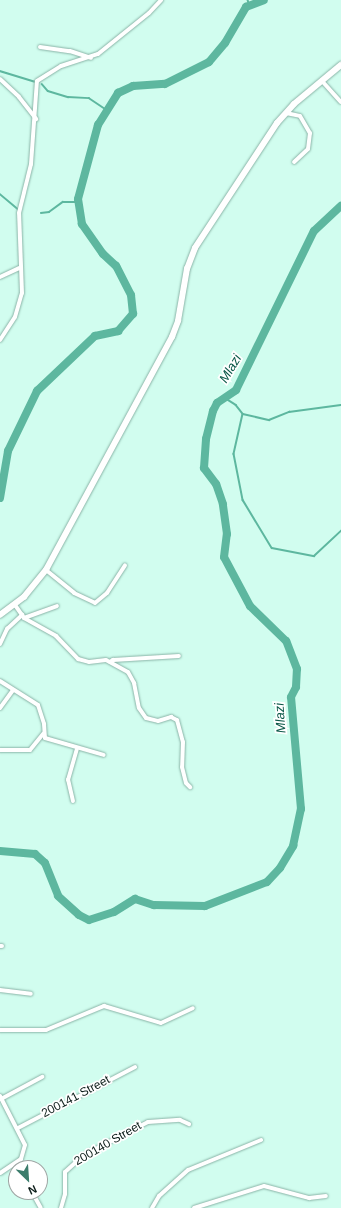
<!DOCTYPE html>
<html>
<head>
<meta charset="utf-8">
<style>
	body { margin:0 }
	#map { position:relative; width:341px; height:1208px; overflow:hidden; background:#d1fdef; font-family:Arial,sans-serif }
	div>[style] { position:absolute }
	.stream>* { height:1.5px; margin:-0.75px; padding:0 0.75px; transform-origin:0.75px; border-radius:0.75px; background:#5db79f }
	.river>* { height:8px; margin:-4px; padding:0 4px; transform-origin:4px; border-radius:4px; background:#5db79f }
	.roads { filter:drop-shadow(0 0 1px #8ab4a7) drop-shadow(0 0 1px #8ab4a7) }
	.street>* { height:4px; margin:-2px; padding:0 2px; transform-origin:2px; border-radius:2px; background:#fff }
	.secondary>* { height:5.5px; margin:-2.75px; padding:0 2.75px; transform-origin:2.75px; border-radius:2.75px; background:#fff }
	span { translate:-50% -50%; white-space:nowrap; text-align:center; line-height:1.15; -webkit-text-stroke:3.5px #fff; paint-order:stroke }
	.street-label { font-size:12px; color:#0c1d19 }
	.water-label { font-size:13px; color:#0a5747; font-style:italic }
	.north { position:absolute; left:8px; top:1160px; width:40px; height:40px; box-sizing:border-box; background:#fff; border:1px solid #9ea5a3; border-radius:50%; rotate:155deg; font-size:11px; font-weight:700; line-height:16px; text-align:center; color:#0c1d19 }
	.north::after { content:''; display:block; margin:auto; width:14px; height:18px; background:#3c7d6c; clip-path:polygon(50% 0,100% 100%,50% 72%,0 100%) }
</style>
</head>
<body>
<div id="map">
	<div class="stream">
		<div style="left:248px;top:0;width:6px;rotate:72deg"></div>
		<div style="left:0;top:71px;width:37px;rotate:17deg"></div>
		<div style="left:42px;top:84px;width:9px;rotate:49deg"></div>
		<div style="left:48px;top:91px;width:21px;rotate:17deg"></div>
		<div style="left:68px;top:97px;width:21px;rotate:3deg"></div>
		<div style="left:89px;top:98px;width:22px;rotate:34deg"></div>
		<div style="left:0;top:194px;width:23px;rotate:40deg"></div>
		<div style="left:41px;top:213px;width:8px;rotate:-7deg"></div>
		<div style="left:49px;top:212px;width:17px;rotate:-36deg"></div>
		<div style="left:63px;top:202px;width:16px"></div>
		<div style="left:225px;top:398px;width:13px;rotate:32deg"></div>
		<div style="left:236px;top:405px;width:11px;rotate:52deg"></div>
		<div style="left:243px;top:414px;width:27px;rotate:13deg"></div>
		<div style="left:269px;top:420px;width:22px;rotate:-22deg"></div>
		<div style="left:289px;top:412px;width:52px;rotate:-7.7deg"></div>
		<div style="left:243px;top:414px;width:41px;rotate:102.7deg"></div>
		<div style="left:234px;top:454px;width:47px;rotate:78.9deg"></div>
		<div style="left:243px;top:500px;width:56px;rotate:58.9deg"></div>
		<div style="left:272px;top:548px;width:43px;rotate:10.8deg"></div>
		<div style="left:314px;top:556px;width:37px;rotate:-43deg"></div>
	</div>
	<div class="river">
		<div style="left:0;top:498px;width:48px;rotate:-80.3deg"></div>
		<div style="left:8px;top:451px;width:67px;rotate:-64.2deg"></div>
		<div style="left:37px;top:391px;width:80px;rotate:-43.5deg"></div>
		<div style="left:95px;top:336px;width:24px;rotate:-12deg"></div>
		<div style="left:118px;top:331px;width:23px;rotate:-49deg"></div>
		<div style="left:133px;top:314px;width:19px;rotate:-96deg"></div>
		<div style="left:131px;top:295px;width:33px;rotate:-117deg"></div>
		<div style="left:116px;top:266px;width:18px;rotate:-137deg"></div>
		<div style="left:103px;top:254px;width:37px;rotate:-125deg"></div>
		<div style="left:82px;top:224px;width:25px;rotate:-99deg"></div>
		<div style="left:78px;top:199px;width:77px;rotate:-74.9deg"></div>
		<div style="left:98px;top:125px;width:38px;rotate:-58deg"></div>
		<div style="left:118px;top:93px;width:17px;rotate:-25deg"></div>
		<div style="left:133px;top:86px;width:32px;rotate:-4deg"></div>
		<div style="left:165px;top:84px;width:49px;rotate:-26.6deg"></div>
		<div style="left:209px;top:62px;width:25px;rotate:-50deg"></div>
		<div style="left:225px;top:43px;width:42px;rotate:-59.7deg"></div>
		<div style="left:246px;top:7px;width:19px;rotate:-21deg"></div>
		<div style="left:0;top:851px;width:35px;rotate:5deg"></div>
		<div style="left:35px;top:854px;width:13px;rotate:42deg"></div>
		<div style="left:45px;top:863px;width:35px;rotate:68deg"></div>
		<div style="left:58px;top:896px;width:28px;rotate:42deg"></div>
		<div style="left:79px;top:915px;width:11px;rotate:27deg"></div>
		<div style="left:89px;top:920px;width:26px;rotate:-18deg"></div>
		<div style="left:114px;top:912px;width:25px;rotate:-32deg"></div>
		<div style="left:135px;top:899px;width:20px;rotate:18deg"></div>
		<div style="left:154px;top:905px;width:51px;rotate:1.1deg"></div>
		<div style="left:205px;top:906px;width:66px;rotate:-21.2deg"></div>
		<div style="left:267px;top:882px;width:19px;rotate:-47deg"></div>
		<div style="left:280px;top:868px;width:26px;rotate:-59deg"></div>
		<div style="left:293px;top:846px;width:38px;rotate:-78deg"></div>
		<div style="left:301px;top:809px;width:112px;rotate:-95.1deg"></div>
		<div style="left:291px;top:697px;width:11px;rotate:-63deg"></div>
		<div style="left:296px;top:687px;width:18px;rotate:-87deg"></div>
		<div style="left:297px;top:669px;width:30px;rotate:-111deg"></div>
		<div style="left:286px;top:641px;width:50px;rotate:-135.8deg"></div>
		<div style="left:250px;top:606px;width:55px;rotate:-118deg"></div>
		<div style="left:224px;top:557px;width:23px;rotate:-83deg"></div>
		<div style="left:227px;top:534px;width:30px;rotate:-98deg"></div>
		<div style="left:223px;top:504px;width:21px;rotate:-109deg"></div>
		<div style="left:216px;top:484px;width:20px;rotate:-127deg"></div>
		<div style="left:204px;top:468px;width:29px;rotate:-86deg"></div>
		<div style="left:206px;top:439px;width:29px;rotate:-76deg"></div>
		<div style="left:213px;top:411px;width:9px;rotate:-63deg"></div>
		<div style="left:217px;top:403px;width:23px;rotate:-34deg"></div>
		<div style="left:236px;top:390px;width:177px;rotate:-63.9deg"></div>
		<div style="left:314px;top:231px;width:37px;rotate:-43deg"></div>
	</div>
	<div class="roads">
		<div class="street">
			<div style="left:40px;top:47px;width:30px;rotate:8deg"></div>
			<div style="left:70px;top:51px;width:22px;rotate:18deg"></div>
			<div style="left:0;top:79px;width:26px;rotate:43deg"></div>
			<div style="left:19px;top:97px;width:28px;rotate:52deg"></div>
			<div style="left:322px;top:81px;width:28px;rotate:48deg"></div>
			<div style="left:286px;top:113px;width:14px;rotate:12deg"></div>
			<div style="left:300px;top:116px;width:20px;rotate:60deg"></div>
			<div style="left:310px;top:133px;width:16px;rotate:97deg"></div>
			<div style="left:308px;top:149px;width:19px;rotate:137deg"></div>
			<div style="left:0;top:277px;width:21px;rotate:-25deg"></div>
			<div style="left:0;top:340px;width:27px;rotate:-57deg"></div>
			<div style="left:15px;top:317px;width:25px;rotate:-74deg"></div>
			<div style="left:22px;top:293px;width:80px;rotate:-92.1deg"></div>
			<div style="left:19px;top:213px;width:50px;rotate:-76.2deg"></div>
			<div style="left:31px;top:164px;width:83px;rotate:-85.9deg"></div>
			<div style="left:37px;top:81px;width:28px;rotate:-32deg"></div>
			<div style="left:61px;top:66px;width:39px;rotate:-18deg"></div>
			<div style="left:98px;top:54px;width:65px;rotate:-38.8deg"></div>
			<div style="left:149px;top:13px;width:18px;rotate:-47deg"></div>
			<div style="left:46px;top:570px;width:36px;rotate:39deg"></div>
			<div style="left:74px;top:593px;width:23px;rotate:25deg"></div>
			<div style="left:95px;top:603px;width:16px;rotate:-40deg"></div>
			<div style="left:107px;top:593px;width:33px;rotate:-57deg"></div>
			<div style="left:15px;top:605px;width:16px;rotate:55deg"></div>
			<div style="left:24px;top:618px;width:37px;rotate:29deg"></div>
			<div style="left:56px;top:636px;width:32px;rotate:46deg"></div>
			<div style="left:78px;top:659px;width:11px;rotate:15deg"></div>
			<div style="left:89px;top:662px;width:17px;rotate:-7deg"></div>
			<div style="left:106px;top:660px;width:25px;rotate:29deg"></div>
			<div style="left:128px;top:672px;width:13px;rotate:61deg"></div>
			<div style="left:134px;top:683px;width:25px;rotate:79deg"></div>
			<div style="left:139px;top:708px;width:12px;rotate:55deg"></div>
			<div style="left:146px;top:718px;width:12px;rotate:14deg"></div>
			<div style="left:158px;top:721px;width:14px;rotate:-17deg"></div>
			<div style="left:171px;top:717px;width:7px;rotate:27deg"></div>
			<div style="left:177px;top:720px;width:23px;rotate:75deg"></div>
			<div style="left:183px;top:742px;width:25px;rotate:92deg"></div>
			<div style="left:182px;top:767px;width:16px;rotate:76deg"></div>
			<div style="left:186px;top:783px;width:6px;rotate:45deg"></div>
			<div style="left:24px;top:618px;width:35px;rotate:-20deg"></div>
			<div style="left:0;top:644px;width:17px;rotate:-65deg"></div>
			<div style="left:7px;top:629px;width:21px;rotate:-43deg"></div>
			<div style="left:110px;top:662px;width:4px;rotate:-34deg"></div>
			<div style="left:113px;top:660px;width:66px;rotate:-3.5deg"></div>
			<div style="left:0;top:681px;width:45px;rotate:32.3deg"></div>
			<div style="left:38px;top:705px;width:20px;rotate:72deg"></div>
			<div style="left:44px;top:724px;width:14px;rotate:86deg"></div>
			<div style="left:45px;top:738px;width:61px;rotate:16.1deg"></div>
			<div style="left:0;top:708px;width:22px;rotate:-54deg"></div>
			<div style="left:0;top:750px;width:30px"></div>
			<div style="left:30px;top:750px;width:21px;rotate:-51deg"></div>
			<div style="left:73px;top:801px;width:22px;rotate:-103deg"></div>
			<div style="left:68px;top:780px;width:32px;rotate:-74deg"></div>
			<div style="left:0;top:946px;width:2px"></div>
			<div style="left:0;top:990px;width:31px;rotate:7deg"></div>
			<div style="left:0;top:1030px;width:46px"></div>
			<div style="left:46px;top:1030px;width:63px;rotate:-22.5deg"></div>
			<div style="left:104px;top:1006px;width:59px;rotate:16.6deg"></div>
			<div style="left:161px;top:1023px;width:35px;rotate:-25deg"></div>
			<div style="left:0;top:1096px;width:55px;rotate:63deg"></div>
			<div style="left:25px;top:1145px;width:15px;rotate:106deg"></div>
			<div style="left:21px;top:1159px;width:25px;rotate:146deg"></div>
			<div style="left:1px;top:1099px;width:47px;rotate:-28.2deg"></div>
			<div style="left:18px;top:1128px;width:132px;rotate:-27.5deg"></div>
			<div style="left:32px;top:1192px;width:18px;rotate:61deg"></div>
			<div style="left:61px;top:1208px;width:15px;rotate:-74deg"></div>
			<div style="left:65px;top:1194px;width:22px;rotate:-90deg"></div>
			<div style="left:65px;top:1172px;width:25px;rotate:-42deg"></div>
			<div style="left:84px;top:1155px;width:72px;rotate:-27.3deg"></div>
			<div style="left:148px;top:1122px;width:32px;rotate:-4deg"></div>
			<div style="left:180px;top:1120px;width:10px;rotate:24deg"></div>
			<div style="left:152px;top:1208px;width:14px;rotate:-60deg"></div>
			<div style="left:159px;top:1196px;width:39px;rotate:-42deg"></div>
			<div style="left:188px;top:1170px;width:79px;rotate:-22.3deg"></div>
			<div style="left:194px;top:1208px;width:73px;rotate:-17.4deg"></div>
			<div style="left:264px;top:1186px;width:47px;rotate:14.9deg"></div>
			<div style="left:309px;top:1198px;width:17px;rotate:-7deg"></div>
		</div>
		<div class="secondary">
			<div style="left:0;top:615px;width:30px;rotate:-37deg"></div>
			<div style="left:24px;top:597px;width:35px;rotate:-51deg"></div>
			<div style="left:46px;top:570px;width:265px;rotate:-61.6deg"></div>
			<div style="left:172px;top:337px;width:17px;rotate:-69deg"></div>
			<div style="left:178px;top:321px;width:53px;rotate:-80.2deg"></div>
			<div style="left:187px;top:269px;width:22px;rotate:-69deg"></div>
			<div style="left:195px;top:248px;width:149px;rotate:-56.7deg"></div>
			<div style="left:277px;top:123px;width:25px;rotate:-48deg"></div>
			<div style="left:294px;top:104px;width:61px;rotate:-39.7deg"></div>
		</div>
	</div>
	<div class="street-label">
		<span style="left:76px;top:1097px;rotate:-28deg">200141 Street</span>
		<span style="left:108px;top:1144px;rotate:-30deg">200140 Street</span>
	</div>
	<div class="water-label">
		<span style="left:231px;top:369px;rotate:-59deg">Mlazi</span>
		<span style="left:281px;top:718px;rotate:-94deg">Mlazi</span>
	</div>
	<div class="north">N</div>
</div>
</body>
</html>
